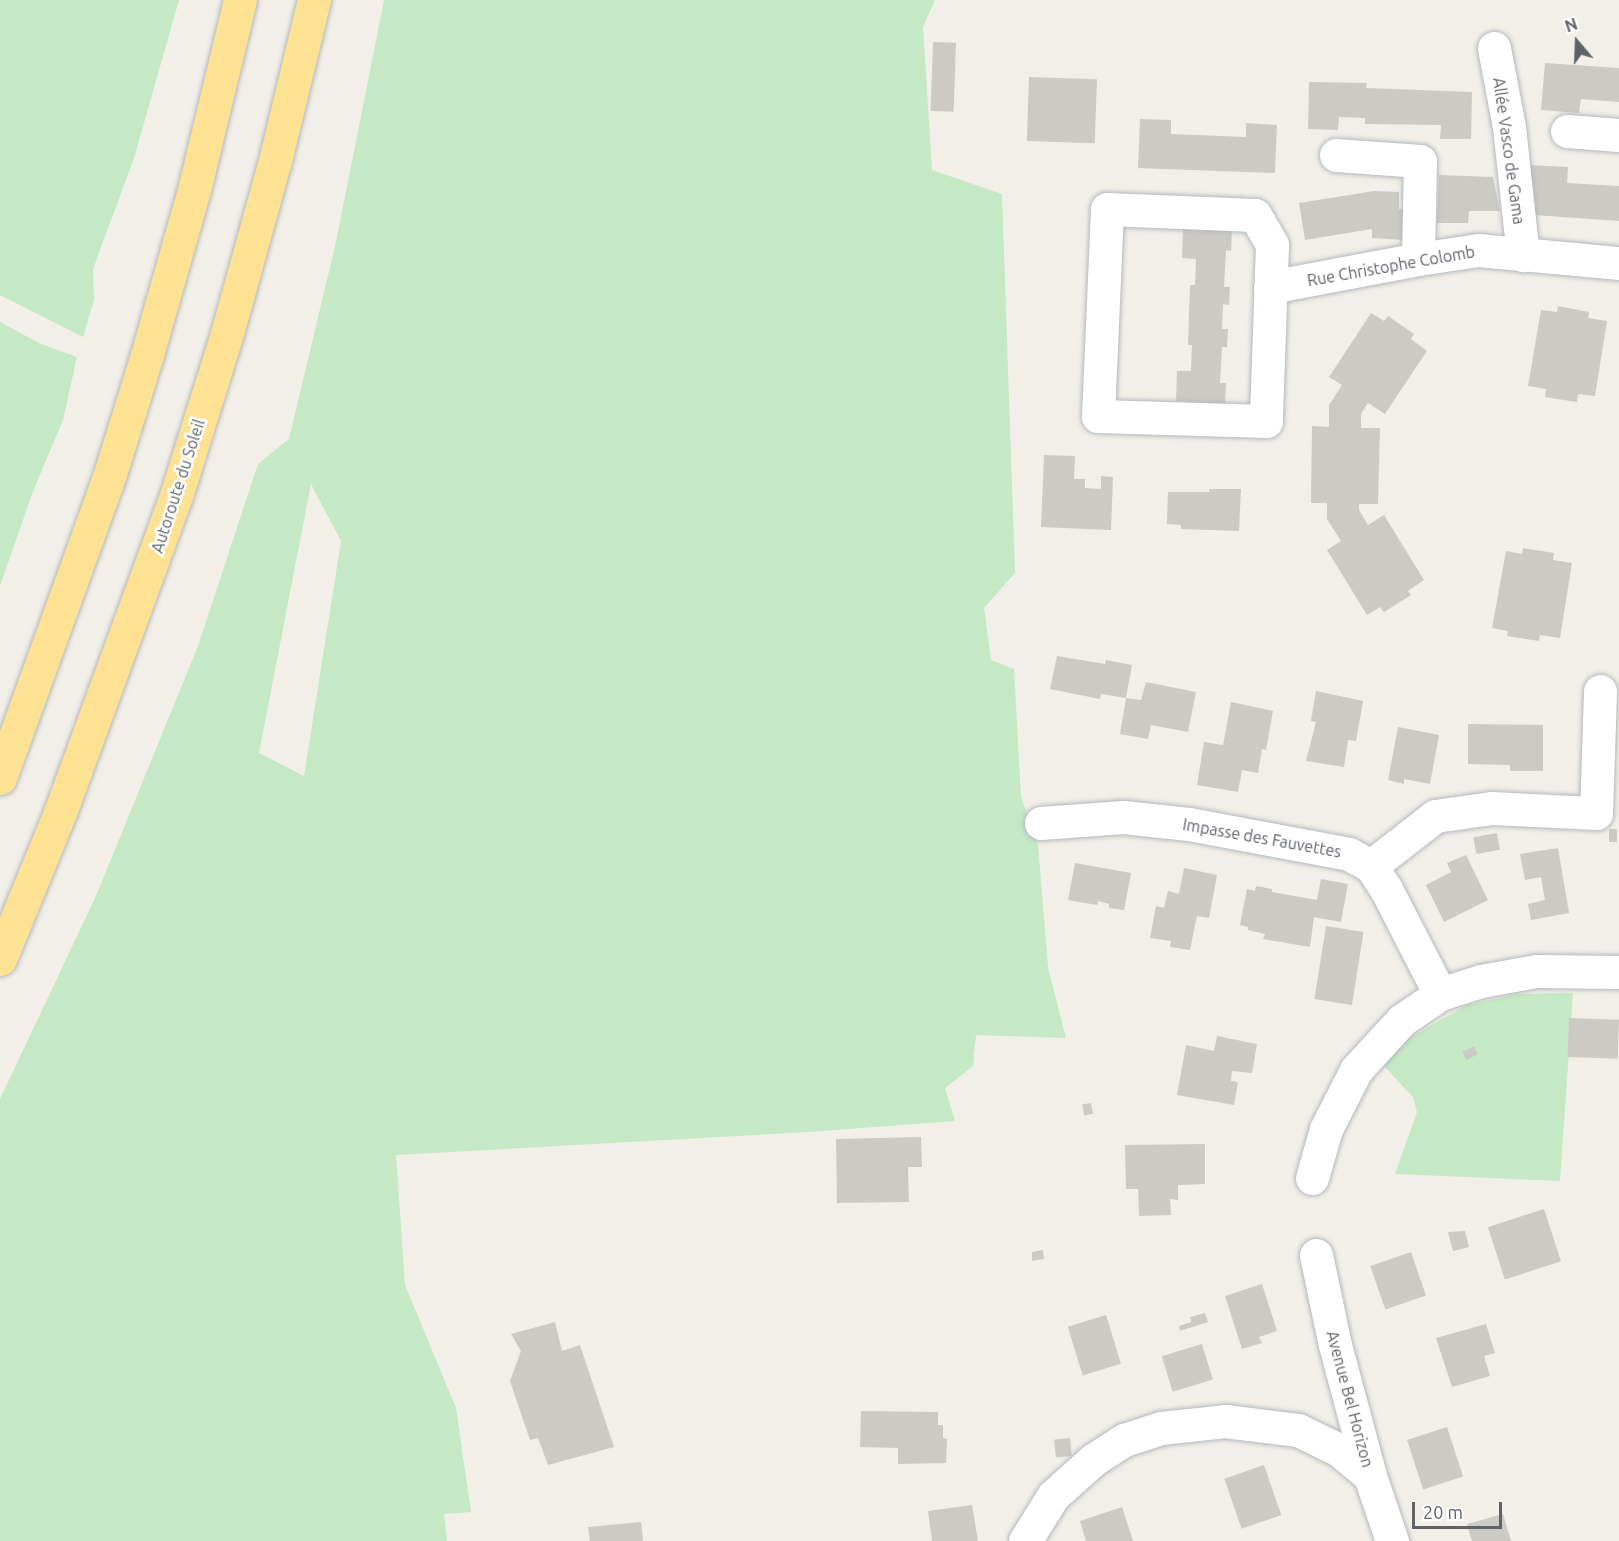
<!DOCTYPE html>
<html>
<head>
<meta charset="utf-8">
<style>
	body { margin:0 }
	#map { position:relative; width:1619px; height:1541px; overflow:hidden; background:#f1efe8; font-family:Ubuntu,sans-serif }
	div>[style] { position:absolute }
	.green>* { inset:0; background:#c5e8c5 }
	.building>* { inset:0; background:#cccac5; transform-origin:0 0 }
	.roads { filter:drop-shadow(0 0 2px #b5b8bc) drop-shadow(0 0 2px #b5b8bc) }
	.minor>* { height:33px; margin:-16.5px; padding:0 16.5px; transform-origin:16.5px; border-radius:16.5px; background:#fff }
	.highway>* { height:33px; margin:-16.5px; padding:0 16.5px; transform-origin:16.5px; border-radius:16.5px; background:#fde293 }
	span { translate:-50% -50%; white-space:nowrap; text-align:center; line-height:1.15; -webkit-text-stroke:5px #fff; paint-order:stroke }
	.street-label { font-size:16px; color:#5f6368 }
	.north { position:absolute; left:1547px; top:12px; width:60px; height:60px; -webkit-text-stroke:4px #fff; paint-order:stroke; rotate:341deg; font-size:16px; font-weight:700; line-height:24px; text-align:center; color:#5f6368 }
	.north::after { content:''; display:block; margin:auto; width:21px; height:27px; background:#5f6368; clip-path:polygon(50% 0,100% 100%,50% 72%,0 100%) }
	.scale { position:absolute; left:1412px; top:1502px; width:90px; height:27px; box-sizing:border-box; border:3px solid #5f6368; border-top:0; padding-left:8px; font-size:18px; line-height:21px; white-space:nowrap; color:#5f6368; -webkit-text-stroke:4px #fff; paint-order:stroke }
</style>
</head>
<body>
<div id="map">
	<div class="green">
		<div style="clip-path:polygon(0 0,179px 0,134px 158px,93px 269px,94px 300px,83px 337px,0 295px)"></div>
		<div style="clip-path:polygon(evenodd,384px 0,935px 0,923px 27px,932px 170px,1002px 194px,1015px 573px,984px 608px,991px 660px,1014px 669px,1021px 797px,1038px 845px,1048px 967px,1066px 1038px,976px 1035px,973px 1066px,945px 1088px,955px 1121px,808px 1132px,396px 1155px,405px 1285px,456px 1408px,471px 1512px,444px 1514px,447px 1541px,0 1541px,0 1099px,96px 896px,198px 646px,258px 464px,289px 439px,336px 242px,384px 0,311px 484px,341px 541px,304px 776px,259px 753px,311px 484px)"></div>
		<div style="clip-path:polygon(0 322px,39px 343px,77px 357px,63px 420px,32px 494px,0 586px)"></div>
		<div style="clip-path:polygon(1573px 993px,1560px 1181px,1395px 1174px,1417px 1112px,1413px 1097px,1382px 1064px,1406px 1040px,1467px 1005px,1518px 994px)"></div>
	</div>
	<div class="building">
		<div style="left:933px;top:42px;width:23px;height:69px;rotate:2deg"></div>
		<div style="clip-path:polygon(1545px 63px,1619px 68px,1619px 102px,1581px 99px,1579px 113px,1541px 110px)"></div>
		<div style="left:1029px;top:77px;width:68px;height:64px;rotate:2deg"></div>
		<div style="clip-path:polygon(1309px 82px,1367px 83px,1366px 88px,1472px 92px,1471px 139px,1440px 139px,1441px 125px,1365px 124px,1365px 118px,1339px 117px,1338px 130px,1308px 129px)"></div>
		<div style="clip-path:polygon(1140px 119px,1171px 120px,1171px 134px,1246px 137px,1246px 123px,1277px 125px,1275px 173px,1138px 168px)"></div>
		<div style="clip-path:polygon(1528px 165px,1568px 167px,1567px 183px,1619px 186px,1619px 221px,1534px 215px)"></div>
		<div style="clip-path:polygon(1439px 175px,1493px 177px,1500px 211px,1469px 211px,1468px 223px,1437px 223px)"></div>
		<div style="clip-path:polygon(1374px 191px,1399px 192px,1399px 209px,1404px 209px,1403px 240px,1372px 238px,1372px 229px,1305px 240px,1299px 203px)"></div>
		<div style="clip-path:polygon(1183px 228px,1232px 230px,1231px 251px,1226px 250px,1224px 287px,1230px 287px,1229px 305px,1223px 304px,1222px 329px,1228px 329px,1227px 347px,1222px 347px,1220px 383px,1226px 383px,1225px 404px,1176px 401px,1177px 371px,1191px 371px,1192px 345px,1188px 345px,1190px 285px,1195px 285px,1196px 259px,1182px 258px)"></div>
		<div style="clip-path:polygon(1558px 306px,1589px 312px,1588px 318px,1607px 321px,1595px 396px,1578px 394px,1577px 402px,1545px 397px,1546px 389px,1528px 386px,1541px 310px,1557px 312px)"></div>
		<div style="clip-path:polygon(1371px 313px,1384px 321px,1388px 316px,1414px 334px,1411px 339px,1427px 351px,1385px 414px,1368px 403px,1361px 414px,1361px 428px,1380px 428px,1378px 504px,1359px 504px,1359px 510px,1368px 525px,1384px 515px,1424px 580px,1408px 591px,1411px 595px,1384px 612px,1380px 607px,1367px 615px,1327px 550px,1341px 541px,1327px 519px,1327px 503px,1311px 503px,1312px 426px,1329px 427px,1329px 405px,1342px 385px,1329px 377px)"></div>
		<div style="clip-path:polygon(1044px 455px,1075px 456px,1074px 479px,1085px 479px,1085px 488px,1101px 489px,1101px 476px,1113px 477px,1111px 530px,1041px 527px)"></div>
		<div style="clip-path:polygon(1209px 489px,1241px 489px,1239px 531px,1181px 529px,1181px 525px,1167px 524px,1168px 492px,1209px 492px)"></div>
		<div style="clip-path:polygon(1523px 548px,1554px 553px,1553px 560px,1572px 563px,1560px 638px,1540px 635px,1539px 641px,1507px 636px,1508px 631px,1492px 628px,1506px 551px,1522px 554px)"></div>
		<div style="clip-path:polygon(1057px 656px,1105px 664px,1106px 660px,1132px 665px,1126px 698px,1101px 694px,1100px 699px,1050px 689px)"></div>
		<div style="clip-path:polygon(1146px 682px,1196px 692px,1188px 732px,1151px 725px,1148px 739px,1120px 734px,1126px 698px,1141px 700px)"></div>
		<div style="clip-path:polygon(1316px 691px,1363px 701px,1356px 741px,1348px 740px,1344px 767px,1306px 761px,1316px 722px,1311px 721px)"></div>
		<div style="clip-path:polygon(1231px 702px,1273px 711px,1266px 750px,1262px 749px,1258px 773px,1242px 770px,1238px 792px,1197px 785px,1204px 742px,1223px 745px)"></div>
		<div style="clip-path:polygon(1468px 724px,1543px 725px,1543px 771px,1510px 771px,1510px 765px,1468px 764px)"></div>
		<div style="clip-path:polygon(1398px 727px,1439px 735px,1430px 784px,1404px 779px,1404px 784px,1388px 780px)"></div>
		<div style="left:1609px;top:829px;width:8px;height:13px"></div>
		<div style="left:1497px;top:833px;width:17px;height:24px;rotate:80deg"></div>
		<div style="clip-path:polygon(1558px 848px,1569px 913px,1531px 920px,1528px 904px,1545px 900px,1541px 877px,1525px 880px,1520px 854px)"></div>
		<div style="clip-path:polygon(1466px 855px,1488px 900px,1444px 922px,1426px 885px,1451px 872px,1447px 863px)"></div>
		<div style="clip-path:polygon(1075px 863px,1131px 873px,1124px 910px,1109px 908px,1109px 904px,1098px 901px,1097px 905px,1068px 900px)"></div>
		<div style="clip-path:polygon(1184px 868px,1217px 875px,1209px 918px,1197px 916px,1190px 950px,1170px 947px,1171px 941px,1150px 938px,1156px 906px,1164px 908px,1168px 891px,1179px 894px)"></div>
		<div style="clip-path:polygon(1321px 879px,1348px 884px,1341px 922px,1314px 917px,1310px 947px,1263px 939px,1265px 934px,1248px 930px,1248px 927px,1240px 925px,1247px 889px,1255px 891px,1256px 886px,1272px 889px,1272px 892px,1317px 900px)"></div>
		<div style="left:1326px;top:926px;width:38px;height:74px;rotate:9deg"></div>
		<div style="left:1569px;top:1018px;width:50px;height:39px;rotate:2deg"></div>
		<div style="clip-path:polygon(1217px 1036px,1257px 1044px,1252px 1073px,1232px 1071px,1231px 1081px,1238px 1082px,1234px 1105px,1177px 1095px,1186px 1045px,1214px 1051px)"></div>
		<div style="left:1474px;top:1046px;width:9px;height:13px;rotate:63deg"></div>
		<div style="left:1091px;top:1103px;width:11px;height:9px;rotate:80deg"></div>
		<div style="clip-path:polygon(921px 1137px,922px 1167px,908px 1167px,909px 1202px,837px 1203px,836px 1139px)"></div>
		<div style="clip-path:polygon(1205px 1144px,1205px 1184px,1178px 1185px,1178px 1200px,1170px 1199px,1171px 1215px,1139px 1216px,1138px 1189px,1126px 1189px,1125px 1145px)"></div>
		<div style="left:1544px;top:1209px;width:55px;height:59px;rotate:72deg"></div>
		<div style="clip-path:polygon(1465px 1231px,1469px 1247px,1453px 1251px,1448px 1232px)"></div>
		<div style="clip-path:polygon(1043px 1250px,1044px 1259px,1032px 1261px,1032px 1252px)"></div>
		<div style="left:1411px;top:1252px;width:46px;height:43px;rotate:71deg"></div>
		<div style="clip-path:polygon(1262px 1284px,1277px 1331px,1259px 1337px,1262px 1343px,1242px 1349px,1225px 1296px)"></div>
		<div style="clip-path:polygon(1205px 1313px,1208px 1322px,1180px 1331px,1179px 1326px,1191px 1322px,1190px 1317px)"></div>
		<div style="left:1106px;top:1315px;width:51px;height:40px;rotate:73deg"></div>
		<div style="clip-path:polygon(555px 1322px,562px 1351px,580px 1345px,614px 1447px,548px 1465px,538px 1438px,530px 1440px,510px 1381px,521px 1351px,511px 1334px)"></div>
		<div style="clip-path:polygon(1486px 1324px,1495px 1353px,1484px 1356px,1490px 1376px,1452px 1387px,1436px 1338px)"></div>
		<div style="left:1202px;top:1344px;width:37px;height:42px;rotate:73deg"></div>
		<div style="clip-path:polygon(861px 1411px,938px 1412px,938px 1425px,943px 1425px,943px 1438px,947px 1439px,946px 1463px,898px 1464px,898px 1448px,860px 1447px)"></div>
		<div style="left:1447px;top:1427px;width:52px;height:42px;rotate:72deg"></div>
		<div style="left:1070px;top:1438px;width:18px;height:16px;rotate:84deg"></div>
		<div style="left:1264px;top:1465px;width:53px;height:42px;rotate:71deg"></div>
		<div style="clip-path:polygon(972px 1505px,978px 1541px,932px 1541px,928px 1511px)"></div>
		<div style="clip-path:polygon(1122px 1507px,1133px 1541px,1086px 1541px,1080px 1521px)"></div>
		<div style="clip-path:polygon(1503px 1514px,1511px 1541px,1472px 1541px,1467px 1524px)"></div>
		<div style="clip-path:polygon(641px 1522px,643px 1541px,590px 1541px,588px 1527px)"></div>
	</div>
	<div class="roads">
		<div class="minor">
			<div style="left:1494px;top:48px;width:80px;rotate:79.2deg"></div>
			<div style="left:1509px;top:127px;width:129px;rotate:83.8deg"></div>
			<div style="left:1567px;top:131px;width:52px;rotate:4.4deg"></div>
			<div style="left:1336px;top:155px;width:84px;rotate:4.1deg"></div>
			<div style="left:1420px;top:161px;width:98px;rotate:91.2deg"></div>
			<div style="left:1107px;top:209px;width:148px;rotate:2.3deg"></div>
			<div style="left:1255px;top:215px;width:34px;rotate:60deg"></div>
			<div style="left:1272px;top:245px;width:176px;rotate:92deg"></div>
			<div style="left:1266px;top:421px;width:168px;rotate:-178.3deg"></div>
			<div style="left:1098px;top:416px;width:207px;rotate:-87.5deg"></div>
			<div style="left:1270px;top:287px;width:151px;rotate:-10.7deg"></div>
			<div style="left:1418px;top:259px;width:61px;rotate:-8.5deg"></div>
			<div style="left:1478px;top:250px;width:142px;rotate:5.3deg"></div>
			<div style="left:1041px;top:823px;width:82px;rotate:-4.2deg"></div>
			<div style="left:1123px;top:817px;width:66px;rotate:6.1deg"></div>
			<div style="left:1189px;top:824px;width:163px;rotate:10.6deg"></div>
			<div style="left:1349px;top:854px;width:25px;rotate:29deg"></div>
			<div style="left:1371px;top:866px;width:27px;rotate:57deg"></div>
			<div style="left:1386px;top:889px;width:118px;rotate:62.8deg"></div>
			<div style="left:1371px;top:866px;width:81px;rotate:-38deg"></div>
			<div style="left:1435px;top:816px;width:58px;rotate:-8deg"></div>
			<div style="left:1492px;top:808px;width:104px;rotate:2.8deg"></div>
			<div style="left:1596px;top:813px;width:122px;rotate:-88.1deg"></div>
			<div style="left:1312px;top:1178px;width:51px;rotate:-74.1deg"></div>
			<div style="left:1326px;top:1129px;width:66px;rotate:-63deg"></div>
			<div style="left:1356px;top:1070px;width:68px;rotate:-47.4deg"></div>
			<div style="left:1402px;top:1020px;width:46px;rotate:-34.4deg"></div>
			<div style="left:1440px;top:994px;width:43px;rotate:-17.6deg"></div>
			<div style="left:1481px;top:981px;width:56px;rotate:-10.3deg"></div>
			<div style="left:1536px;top:971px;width:83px;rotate:0.7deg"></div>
			<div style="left:1316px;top:1255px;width:92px;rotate:78.1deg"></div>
			<div style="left:1335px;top:1345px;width:136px;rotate:75deg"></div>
			<div style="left:1370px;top:1476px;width:69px;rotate:71.3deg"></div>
			<div style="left:1025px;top:1541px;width:53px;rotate:-58.1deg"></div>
			<div style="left:1053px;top:1496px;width:54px;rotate:-42deg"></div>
			<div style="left:1093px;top:1460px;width:37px;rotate:-33deg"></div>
			<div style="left:1124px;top:1440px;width:39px;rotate:-18deg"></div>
			<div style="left:1161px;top:1428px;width:64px;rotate:-6.2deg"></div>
			<div style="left:1225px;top:1421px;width:74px;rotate:7deg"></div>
			<div style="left:1298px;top:1430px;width:46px;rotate:26deg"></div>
			<div style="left:1339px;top:1450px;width:40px;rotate:40deg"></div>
		</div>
		<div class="highway">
			<div style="left:0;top:778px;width:323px;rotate:-70.1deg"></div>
			<div style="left:110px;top:474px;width:125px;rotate:-72.7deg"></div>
			<div style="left:147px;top:355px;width:176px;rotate:-74.1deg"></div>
			<div style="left:195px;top:186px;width:191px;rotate:-76.4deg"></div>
			<div style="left:0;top:959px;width:161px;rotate:-67.7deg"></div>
			<div style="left:61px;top:810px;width:338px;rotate:-69.9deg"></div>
			<div style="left:177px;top:493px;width:171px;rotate:-72.6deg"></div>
			<div style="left:228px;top:330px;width:175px;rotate:-74.5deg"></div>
			<div style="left:275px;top:161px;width:166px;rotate:-76.4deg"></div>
		</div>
	</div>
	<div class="street-label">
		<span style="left:1509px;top:151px;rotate:82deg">Allée Vasco de Gama</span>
		<span style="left:1391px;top:266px;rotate:-10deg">Rue Christophe Colomb</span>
		<span style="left:178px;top:486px;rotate:-72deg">Autoroute du Soleil</span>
		<span style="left:1262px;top:838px;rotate:10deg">Impasse des Fauvettes</span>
		<span style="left:1350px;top:1399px;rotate:75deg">Avenue Bel Horizon</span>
	</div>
	<div class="north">N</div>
	<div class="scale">20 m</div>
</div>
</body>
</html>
